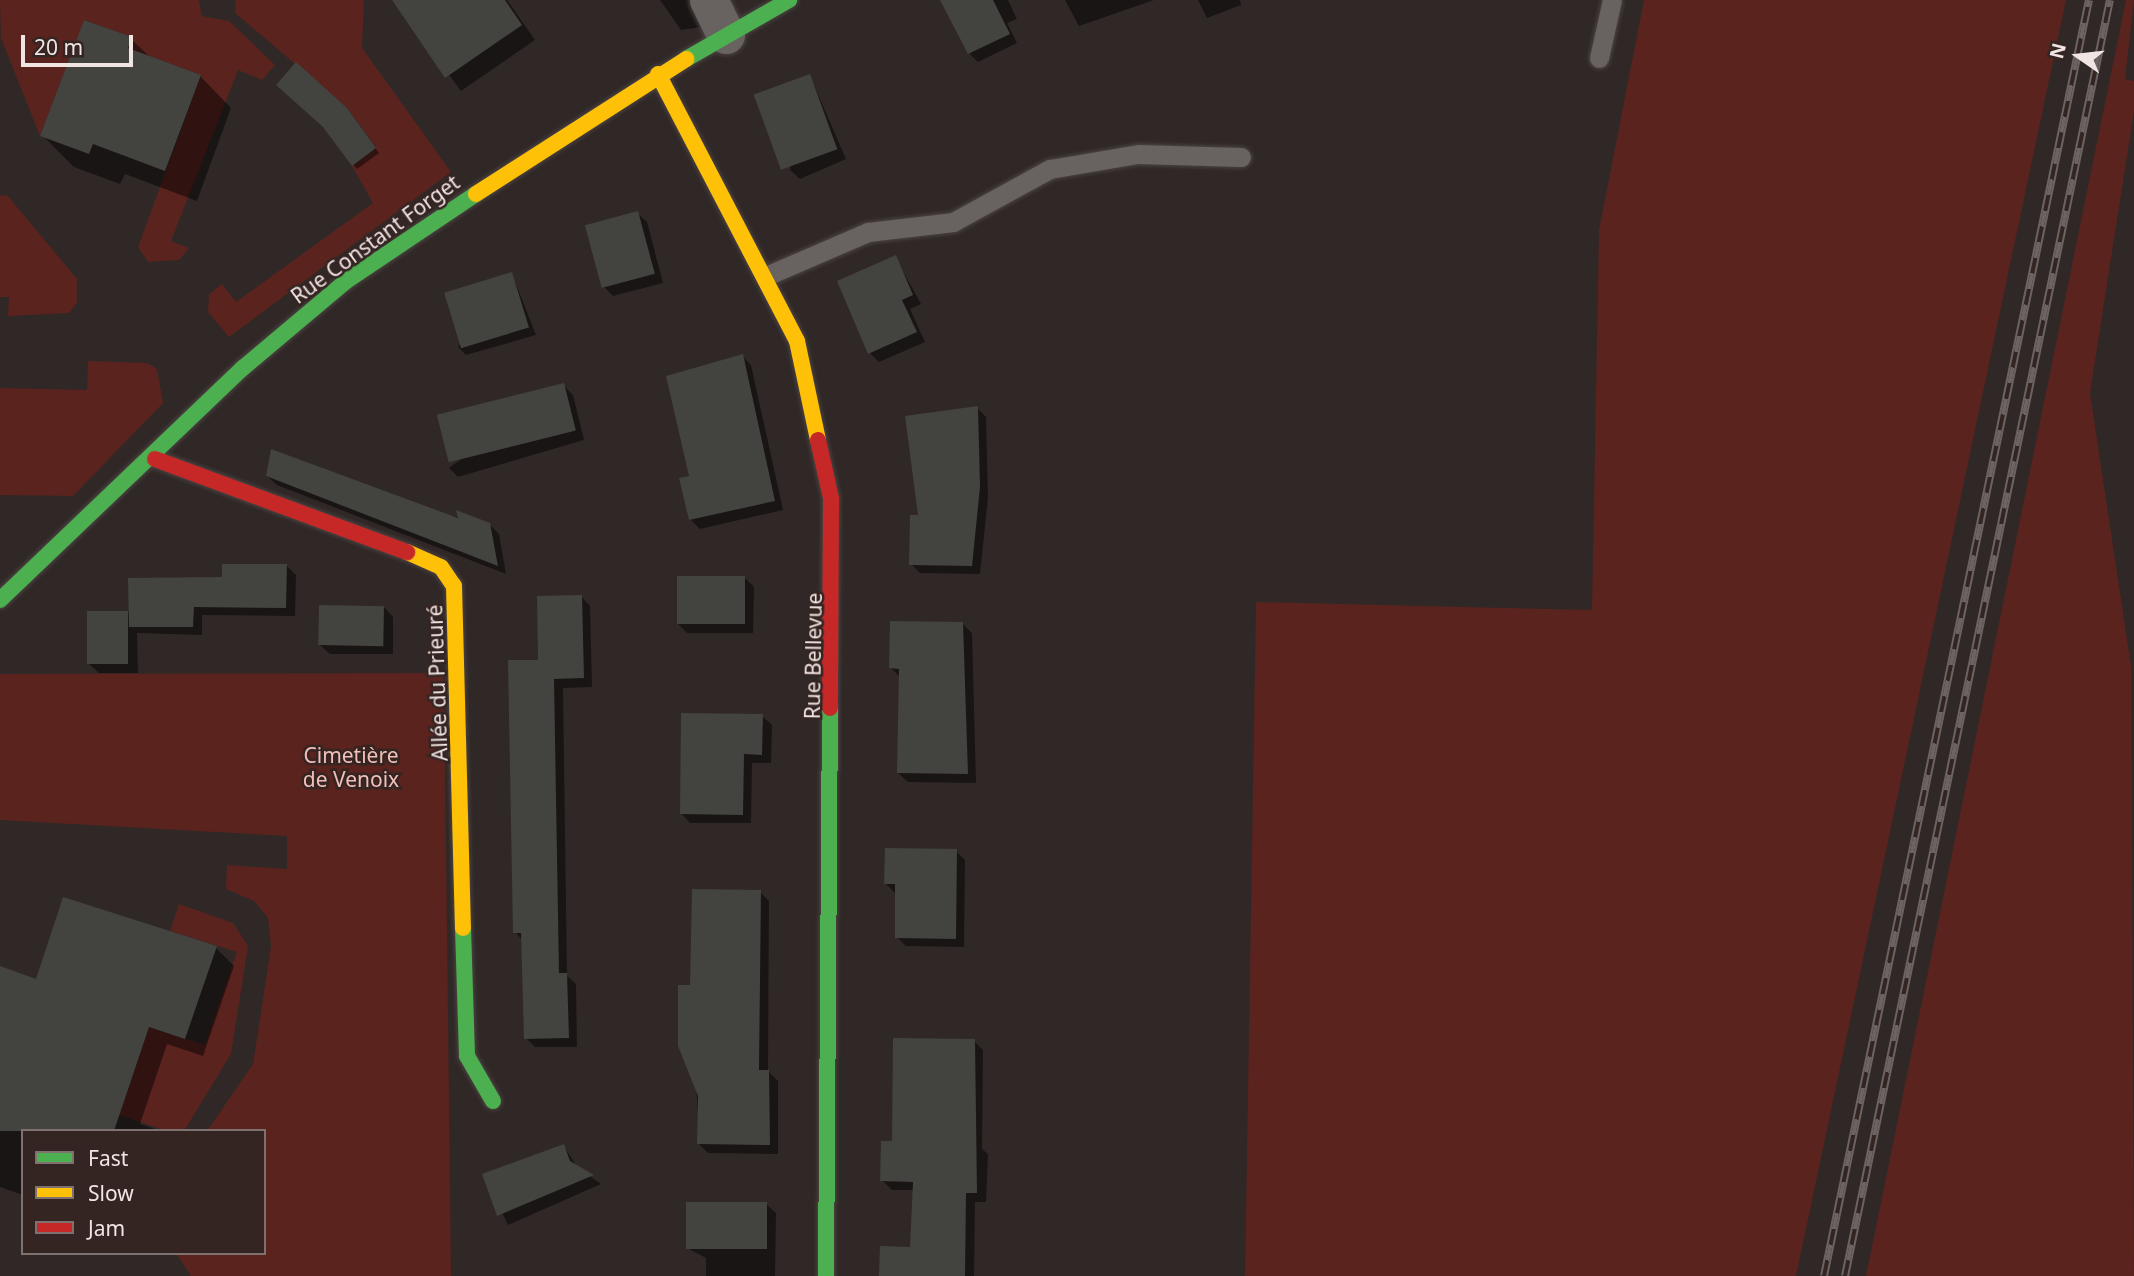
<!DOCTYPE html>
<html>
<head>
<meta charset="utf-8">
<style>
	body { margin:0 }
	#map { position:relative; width:2134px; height:1276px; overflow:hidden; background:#302826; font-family:"Noto Sans",sans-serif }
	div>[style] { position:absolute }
	.green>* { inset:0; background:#5a231e }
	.shadow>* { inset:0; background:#0007 }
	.building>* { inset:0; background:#434340; transform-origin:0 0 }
	.roads { filter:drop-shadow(0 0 2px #4b4342) drop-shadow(0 0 2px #4b4342) }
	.lane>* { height:19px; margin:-9.5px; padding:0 9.5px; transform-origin:9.5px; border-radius:9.5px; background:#686261 }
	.street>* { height:38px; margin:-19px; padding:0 19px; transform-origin:19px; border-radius:19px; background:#686261 }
	.fast>* { height:16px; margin:-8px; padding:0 8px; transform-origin:8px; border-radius:8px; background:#4caf50 }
	.slow>* { height:16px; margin:-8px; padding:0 8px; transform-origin:8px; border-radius:8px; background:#ffc107 }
	.jam>* { height:16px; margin:-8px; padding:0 8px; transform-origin:8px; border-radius:8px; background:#c62828 }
	.rail>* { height:8px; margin-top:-4px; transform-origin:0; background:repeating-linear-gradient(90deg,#342422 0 16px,#6b6462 0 32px); box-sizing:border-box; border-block:2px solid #6b6462 }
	span { translate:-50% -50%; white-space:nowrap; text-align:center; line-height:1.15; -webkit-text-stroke:5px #342422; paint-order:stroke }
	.street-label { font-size:21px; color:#f0e5e3 }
	.park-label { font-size:21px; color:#f2bfb8 }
	.legend { position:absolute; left:21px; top:1129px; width:245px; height:126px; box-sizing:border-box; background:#342422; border:2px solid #7f716f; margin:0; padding:9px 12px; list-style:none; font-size:21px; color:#f0e5e3 }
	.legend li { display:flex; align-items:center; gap:14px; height:35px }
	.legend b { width:35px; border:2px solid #7f716f }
	.north { position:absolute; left:2043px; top:21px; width:70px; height:70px; -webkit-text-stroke:5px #342422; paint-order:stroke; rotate:284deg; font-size:19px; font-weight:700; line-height:28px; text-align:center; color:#f0e5e3 }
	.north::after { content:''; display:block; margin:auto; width:24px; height:32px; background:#f0e5e3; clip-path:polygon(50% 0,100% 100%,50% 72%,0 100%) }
	.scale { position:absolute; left:21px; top:35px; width:112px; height:32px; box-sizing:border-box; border:4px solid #f0e5e3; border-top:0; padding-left:9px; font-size:21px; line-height:24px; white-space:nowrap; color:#f0e5e3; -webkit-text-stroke:5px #342422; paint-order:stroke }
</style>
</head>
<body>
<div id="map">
	<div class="green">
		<div style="clip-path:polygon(0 0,199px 0,202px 16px,229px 21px,275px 65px,262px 80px,238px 70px,171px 241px,189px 248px,179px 260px,148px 262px,138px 247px,201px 75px,128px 48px,132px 37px,84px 20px,40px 136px,1px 38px)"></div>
		<div style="clip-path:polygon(236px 0,364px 0,362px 48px,451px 172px,229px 337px,208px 312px,209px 294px,222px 284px,236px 302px,373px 203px,352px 166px,376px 147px,347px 108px,235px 13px)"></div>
		<div style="clip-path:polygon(1644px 0,2066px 0,1796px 1276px,1245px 1276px,1256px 602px,1592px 610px,1599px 230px)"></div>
		<div style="clip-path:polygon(2126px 0,2134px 0,2125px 79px,2134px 81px,2134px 111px,2090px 393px,2131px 666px,2134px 1276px,1866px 1276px)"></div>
		<div style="clip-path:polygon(7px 195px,77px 279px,77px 303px,69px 313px,8px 316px,9px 297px,0 297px,0 196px)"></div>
		<div style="clip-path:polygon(88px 361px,147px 363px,157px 369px,163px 403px,73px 496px,0 495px,0 388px,87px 390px)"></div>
		<div style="clip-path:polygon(444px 673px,451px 1276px,191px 1276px,176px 1253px,264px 1253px,264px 1131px,207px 1131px,253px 1064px,271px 946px,268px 918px,254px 901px,226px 889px,227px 865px,287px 869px,287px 836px,0 820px,0 674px)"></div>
		<div style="clip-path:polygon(179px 904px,233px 923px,248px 946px,231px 1054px,184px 1131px,167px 1131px,119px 1115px,140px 1053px,140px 1024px,205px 1045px,237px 952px,170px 931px)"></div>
	</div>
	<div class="shadow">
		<div style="clip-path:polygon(402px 0,507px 0,535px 40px,461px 91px,397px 4px)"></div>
		<div style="clip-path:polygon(660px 0,707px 0,708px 26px,681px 30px)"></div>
		<div style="clip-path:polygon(963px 0,1008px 0,1017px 19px,1007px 23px,1017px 43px,978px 62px,969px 53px)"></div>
		<div style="clip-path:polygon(1065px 0,1154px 0,1079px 26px)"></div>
		<div style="clip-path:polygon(1198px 0,1240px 0,1241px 5px,1207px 18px)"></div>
		<div style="clip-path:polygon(131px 39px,151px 58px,200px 76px,231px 108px,197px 201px,125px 174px,120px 184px,74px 167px,42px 135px)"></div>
		<div style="clip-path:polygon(810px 76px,846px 159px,800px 179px,790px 170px)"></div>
		<div style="clip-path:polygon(351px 114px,379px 153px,357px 169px,353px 164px)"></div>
		<div style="clip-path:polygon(637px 213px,647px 222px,663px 283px,613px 296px,604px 287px)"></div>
		<div style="clip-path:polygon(895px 257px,921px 304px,910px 309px,925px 342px,879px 362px,870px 353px)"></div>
		<div style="clip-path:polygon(512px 274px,536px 335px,466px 355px,458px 347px)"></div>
		<div style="clip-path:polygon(742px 356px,751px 365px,783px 510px,700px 529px,690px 519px,691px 477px)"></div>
		<div style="clip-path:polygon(563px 385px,573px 395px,584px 440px,458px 477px,449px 468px)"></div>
		<div style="clip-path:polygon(977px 408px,986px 417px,988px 497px,980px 574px,920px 573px,911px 564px,920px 517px)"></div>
		<div style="clip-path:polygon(267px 476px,489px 524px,499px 534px,506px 574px,277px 485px)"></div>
		<div style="clip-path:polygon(287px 566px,296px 575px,295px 616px,202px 615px,202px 635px,137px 633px,138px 673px,99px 673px,89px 664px,127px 613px,223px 578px)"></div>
		<div style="clip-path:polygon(745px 578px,754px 587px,753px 633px,687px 633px,678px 624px)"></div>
		<div style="clip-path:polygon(581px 596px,590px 606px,592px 687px,563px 688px,567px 976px,576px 984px,577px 1047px,535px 1047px,526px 1038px,523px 941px,515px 932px,540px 662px)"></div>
		<div style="clip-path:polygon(384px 607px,393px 617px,393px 654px,330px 654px,320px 645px)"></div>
		<div style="clip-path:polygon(963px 624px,972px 633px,976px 783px,908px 782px,898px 773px,900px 677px,891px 668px)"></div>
		<div style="clip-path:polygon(762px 716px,772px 725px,771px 763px,752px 763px,751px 823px,690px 823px,681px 813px)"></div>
		<div style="clip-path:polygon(956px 851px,965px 860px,964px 947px,906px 946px,897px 937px,895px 893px,886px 884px)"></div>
		<div style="clip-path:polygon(760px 892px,769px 901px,768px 1071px,778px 1081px,778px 1154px,708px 1153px,699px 1144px,692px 987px)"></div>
		<div style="clip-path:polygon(216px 948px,234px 966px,203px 1056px,167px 1044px,140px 1124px,161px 1131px,23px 1131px,23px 1195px,0 1187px,0 969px,37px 981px)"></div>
		<div style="clip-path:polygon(974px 1041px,983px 1050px,982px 1149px,988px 1154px,986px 1202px,975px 1202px,974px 1276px,881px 1276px,912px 1248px,914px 1190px,892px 1190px,882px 1180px,893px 1143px)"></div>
		<div style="clip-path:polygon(564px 1146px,577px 1167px,601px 1184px,508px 1225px,484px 1175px)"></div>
		<div style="clip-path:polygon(766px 1204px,776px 1213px,775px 1276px,706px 1276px,706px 1258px,687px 1248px)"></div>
	</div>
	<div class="building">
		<div style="clip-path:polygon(392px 0,505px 0,522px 25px,445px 78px)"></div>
		<div style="clip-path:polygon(940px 0,993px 0,1010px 34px,968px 54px)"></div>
		<div style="clip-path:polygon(84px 20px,132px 37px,128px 48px,201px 75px,165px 171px,93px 144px,89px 154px,40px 136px)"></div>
		<div style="clip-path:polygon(296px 62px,347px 108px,376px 148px,352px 166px,323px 127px,276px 85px)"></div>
		<div style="left:810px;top:74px;width:80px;height:60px;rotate:70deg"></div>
		<div style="left:638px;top:211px;width:65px;height:55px;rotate:75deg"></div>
		<div style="clip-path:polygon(896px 255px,913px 295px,902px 300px,917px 332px,868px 354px,837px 281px)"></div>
		<div style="left:512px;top:272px;width:58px;height:71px;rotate:73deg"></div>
		<div style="clip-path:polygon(743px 354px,775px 501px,689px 520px,679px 478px,689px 476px,666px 376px)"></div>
		<div style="left:564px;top:383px;width:49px;height:131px;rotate:76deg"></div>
		<div style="clip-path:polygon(978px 406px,980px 487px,972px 566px,909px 565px,910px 515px,918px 515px,905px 416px)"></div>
		<div style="clip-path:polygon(271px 449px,458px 518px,456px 510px,490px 523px,498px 566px,266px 476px)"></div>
		<div style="clip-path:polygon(222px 564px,287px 564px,286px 608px,194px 607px,193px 627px,129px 627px,128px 578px,222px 577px)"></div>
		<div style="left:677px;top:576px;width:68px;height:48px"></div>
		<div style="clip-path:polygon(582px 595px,584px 678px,554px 679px,559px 973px,567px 973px,569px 1038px,524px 1039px,521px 933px,513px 933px,508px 660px,538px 660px,537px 596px)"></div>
		<div style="left:319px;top:605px;width:65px;height:40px;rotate:1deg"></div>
		<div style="left:87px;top:611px;width:41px;height:53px"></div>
		<div style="clip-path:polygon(890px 621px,963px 622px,968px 774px,897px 773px,899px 669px,889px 668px)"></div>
		<div style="clip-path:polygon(681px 713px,763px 714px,762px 755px,744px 754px,743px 815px,680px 814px)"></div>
		<div style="clip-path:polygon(885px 848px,957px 849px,956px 939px,895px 938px,895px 884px,884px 884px)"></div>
		<div style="clip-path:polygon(692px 889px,761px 890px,759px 1070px,769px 1070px,770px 1145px,697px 1144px,698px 1096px,678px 1046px,678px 985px,690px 985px)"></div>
		<div style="clip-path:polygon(63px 897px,217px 946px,185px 1039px,149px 1027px,114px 1131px,0 1131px,0 966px,36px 979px)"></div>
		<div style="clip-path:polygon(893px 1038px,975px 1039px,977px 1193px,966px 1193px,965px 1276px,879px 1276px,880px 1246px,910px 1247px,913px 1182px,880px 1181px,881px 1141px,892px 1141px)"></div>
		<div style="clip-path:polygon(564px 1144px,570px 1161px,594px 1175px,497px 1216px,482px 1174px)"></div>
		<div style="left:686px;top:1202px;width:81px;height:47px"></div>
	</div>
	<div class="roads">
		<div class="lane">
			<div style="left:1599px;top:58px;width:59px;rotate:-77.4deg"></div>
			<div style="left:766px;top:276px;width:111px;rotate:-23.3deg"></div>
			<div style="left:868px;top:232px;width:86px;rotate:-6.7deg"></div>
			<div style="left:953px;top:222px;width:111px;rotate:-28.7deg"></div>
			<div style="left:1050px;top:169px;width:89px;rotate:-9.7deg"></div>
			<div style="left:1138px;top:154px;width:103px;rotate:1.7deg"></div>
		</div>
		<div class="street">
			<div style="left:709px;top:0;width:39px;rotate:64deg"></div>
		</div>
		<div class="fast">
			<div style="left:686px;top:59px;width:119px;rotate:-29.8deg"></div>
			<div style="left:0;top:600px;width:336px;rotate:-43.7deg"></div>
			<div style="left:243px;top:368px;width:133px;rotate:-40.1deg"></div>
			<div style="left:345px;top:282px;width:158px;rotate:-33.9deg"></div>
			<div style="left:463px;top:928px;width:128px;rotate:88.2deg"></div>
			<div style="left:467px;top:1056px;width:52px;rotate:60deg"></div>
			<div style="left:826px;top:1276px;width:568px;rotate:-89.6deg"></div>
		</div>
		<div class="slow">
			<div style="left:658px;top:74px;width:301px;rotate:62.5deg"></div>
			<div style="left:797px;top:341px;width:101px;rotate:78deg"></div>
			<div style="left:476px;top:194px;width:250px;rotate:-32.7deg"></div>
			<div style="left:407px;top:552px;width:37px;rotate:24deg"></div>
			<div style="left:441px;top:567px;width:23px;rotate:56deg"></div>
			<div style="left:454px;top:586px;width:342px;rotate:88.5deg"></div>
		</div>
		<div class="jam">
			<div style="left:818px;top:440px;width:59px;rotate:77.4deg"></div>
			<div style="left:831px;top:498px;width:210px;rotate:90.3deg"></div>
			<div style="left:155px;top:459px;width:269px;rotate:20.3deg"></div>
		</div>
	</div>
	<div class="rail">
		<div style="left:1824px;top:1276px;width:1303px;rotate:-78.27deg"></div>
		<div style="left:1845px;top:1276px;width:1303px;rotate:-78.27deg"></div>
	</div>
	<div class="street-label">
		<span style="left:375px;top:239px;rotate:-36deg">Rue Constant Forget</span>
		<span style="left:813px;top:656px;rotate:-89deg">Rue Bellevue</span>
		<span style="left:437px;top:683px;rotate:-92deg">Allée du Prieuré</span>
	</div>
	<div class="park-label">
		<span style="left:351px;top:767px">Cimetière<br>de Venoix</span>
	</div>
	<ul class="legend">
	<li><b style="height:9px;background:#4caf50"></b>Fast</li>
	<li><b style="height:9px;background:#ffc107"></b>Slow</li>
	<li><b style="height:9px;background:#c62828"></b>Jam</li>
	</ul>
	<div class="north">N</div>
	<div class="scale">20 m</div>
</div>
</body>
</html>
